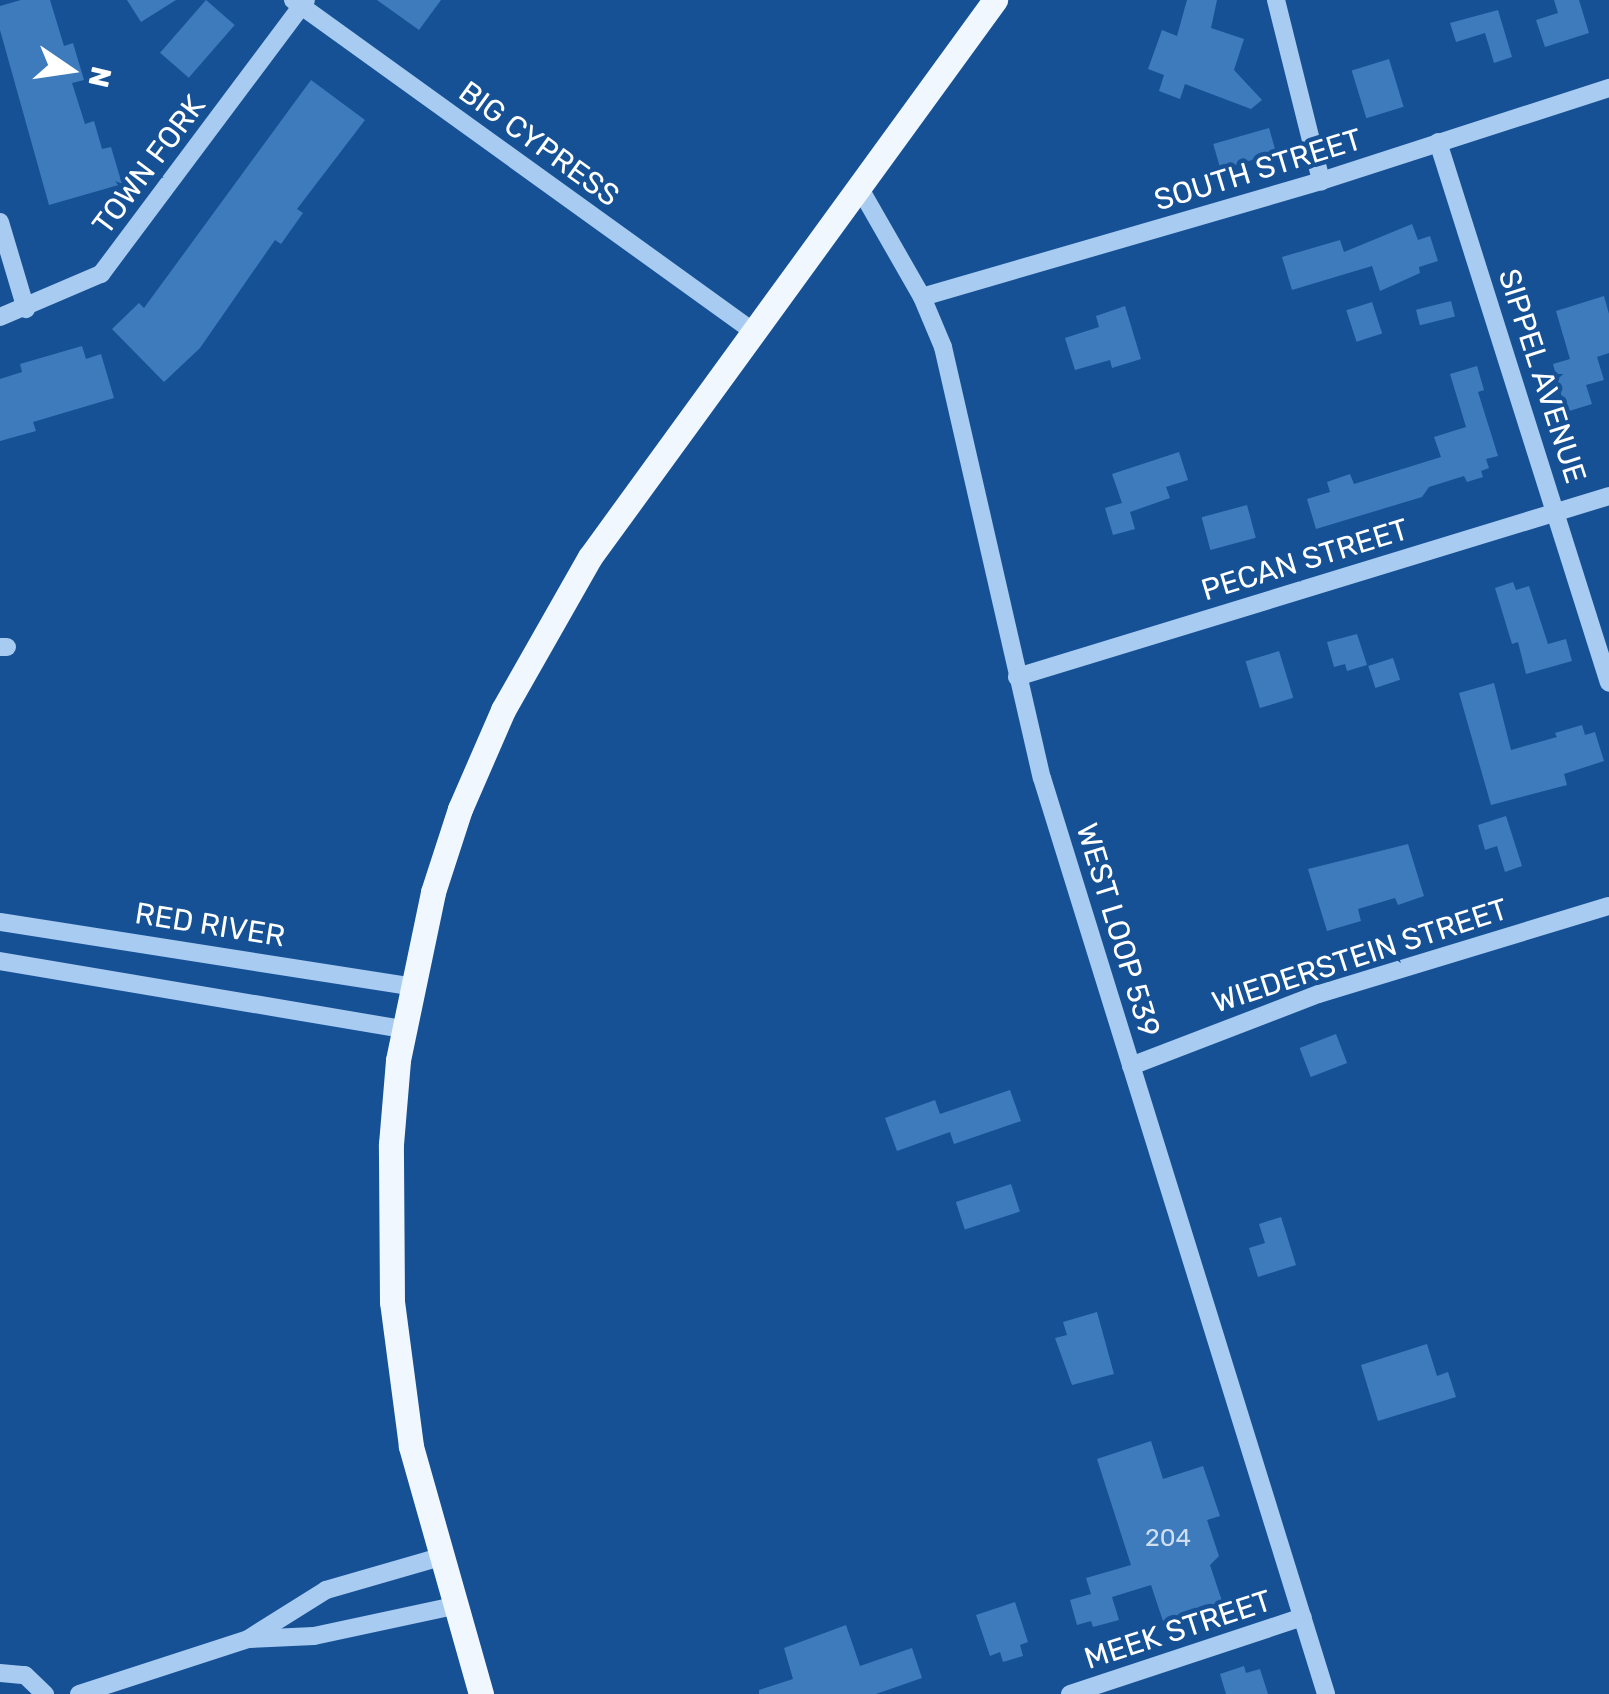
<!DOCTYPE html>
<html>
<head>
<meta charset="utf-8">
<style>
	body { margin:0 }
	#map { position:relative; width:1609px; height:1694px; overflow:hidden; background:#165195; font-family:Rubik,sans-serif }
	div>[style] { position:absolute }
	.building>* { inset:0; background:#3e7bbd; transform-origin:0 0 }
	.minor>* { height:18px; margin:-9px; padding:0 9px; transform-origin:9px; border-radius:9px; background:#a7cbf1 }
	.major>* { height:25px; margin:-12.5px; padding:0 12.5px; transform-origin:12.5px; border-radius:12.5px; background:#f1f7ff }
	span { translate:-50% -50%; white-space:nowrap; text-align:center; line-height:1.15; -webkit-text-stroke:9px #165195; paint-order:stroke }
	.number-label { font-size:25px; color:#cfdeee }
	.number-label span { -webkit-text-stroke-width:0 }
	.street-label { font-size:30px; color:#fff }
	.north { position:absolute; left:20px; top:20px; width:100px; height:100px; -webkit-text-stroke:8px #165195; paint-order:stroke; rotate:103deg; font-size:28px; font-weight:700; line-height:40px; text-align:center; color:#fff }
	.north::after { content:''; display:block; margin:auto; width:35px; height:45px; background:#fff; clip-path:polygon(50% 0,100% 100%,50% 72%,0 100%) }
</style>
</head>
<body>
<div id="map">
	<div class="building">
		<div style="clip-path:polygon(21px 0,50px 0,64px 46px,73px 43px,84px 80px,72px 83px,85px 124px,94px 121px,102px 149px,111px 147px,122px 184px,49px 205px,0 30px,0 6px)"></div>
		<div style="clip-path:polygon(127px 0,176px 0,141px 22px)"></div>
		<div style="left:206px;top:0;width:38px;height:70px;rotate:41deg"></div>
		<div style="clip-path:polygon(377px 0,441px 0,419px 30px)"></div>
		<div style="clip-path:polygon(1187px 0,1217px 0,1211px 28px,1244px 39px,1234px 70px,1262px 100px,1251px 109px,1185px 84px,1180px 99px,1159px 91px,1164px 75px,1148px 69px,1162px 30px,1177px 36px)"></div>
		<div style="clip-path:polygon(1554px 0,1579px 0,1589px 33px,1545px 47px,1536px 20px,1558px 13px)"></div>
		<div style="clip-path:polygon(1498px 10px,1512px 57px,1494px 63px,1485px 33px,1456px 42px,1450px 23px)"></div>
		<div style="left:1389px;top:59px;width:50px;height:39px;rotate:73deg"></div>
		<div style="clip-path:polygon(311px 80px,365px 120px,297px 209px,303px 213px,281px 244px,275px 240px,200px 348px,164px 382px,112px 329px,139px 303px,144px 308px)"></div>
		<div style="left:1269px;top:128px;width:26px;height:58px;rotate:74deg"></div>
		<div style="clip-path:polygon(1412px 224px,1418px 240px,1430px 236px,1438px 261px,1419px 267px,1420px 273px,1380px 291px,1372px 266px,1292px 290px,1282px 257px,1340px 240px,1344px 252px)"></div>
		<div style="clip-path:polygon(1604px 296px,1609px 314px,1609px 353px,1597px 357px,1604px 380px,1586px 385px,1592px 404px,1566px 412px,1553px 364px,1570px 359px,1556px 311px)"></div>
		<div style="left:1451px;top:301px;width:16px;height:36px;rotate:76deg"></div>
		<div style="left:1372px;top:302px;width:33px;height:27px;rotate:72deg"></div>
		<div style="clip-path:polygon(1125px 306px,1141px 359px,1112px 368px,1110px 360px,1075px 370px,1065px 338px,1099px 327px,1096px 316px)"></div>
		<div style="clip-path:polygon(82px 346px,86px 359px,101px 354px,114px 398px,33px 422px,36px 431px,0 441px,0 379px,22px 372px,20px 364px)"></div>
		<div style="clip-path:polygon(1477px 366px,1484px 390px,1478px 392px,1498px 456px,1486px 459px,1489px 468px,1481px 471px,1483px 477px,1467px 482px,1464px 476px,1429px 487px,1422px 497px,1316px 529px,1307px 499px,1330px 492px,1327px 482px,1350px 474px,1354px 484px,1441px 457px,1434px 437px,1466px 427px,1450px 374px)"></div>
		<div style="clip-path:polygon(1179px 452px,1188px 480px,1166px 487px,1170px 498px,1130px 512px,1135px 529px,1113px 535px,1105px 508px,1122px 503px,1112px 474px)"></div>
		<div style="left:1247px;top:505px;width:34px;height:47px;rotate:75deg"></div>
		<div style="clip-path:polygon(1513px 582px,1516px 590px,1529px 586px,1548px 644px,1566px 639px,1572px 661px,1526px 674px,1518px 642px,1512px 644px,1495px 588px)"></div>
		<div style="clip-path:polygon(1357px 634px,1367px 665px,1347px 671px,1345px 664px,1334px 667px,1327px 642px)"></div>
		<div style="left:1279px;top:651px;width:49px;height:35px;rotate:73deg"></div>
		<div style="left:1393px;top:658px;width:23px;height:26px;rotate:72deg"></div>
		<div style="clip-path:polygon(1494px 683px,1511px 750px,1557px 737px,1555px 733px,1582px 725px,1585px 735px,1595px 732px,1604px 761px,1564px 774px,1567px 785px,1491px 805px,1459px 693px)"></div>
		<div style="clip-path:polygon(1506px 816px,1522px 866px,1505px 872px,1497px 846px,1485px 850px,1478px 825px)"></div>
		<div style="clip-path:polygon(1408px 844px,1424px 896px,1398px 905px,1395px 898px,1358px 909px,1361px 921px,1327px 931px,1308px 869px)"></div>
		<div style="left:1336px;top:1034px;width:31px;height:39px;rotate:69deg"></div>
		<div style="clip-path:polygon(1010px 1090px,1021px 1121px,954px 1144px,950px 1132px,897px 1151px,885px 1118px,935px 1100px,940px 1114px)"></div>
		<div style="left:1011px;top:1184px;width:29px;height:58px;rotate:72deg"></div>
		<div style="clip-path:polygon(1281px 1217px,1296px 1265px,1258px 1277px,1249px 1248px,1265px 1243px,1259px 1224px)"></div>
		<div style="clip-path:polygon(1097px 1312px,1114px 1374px,1072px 1385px,1055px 1338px,1067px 1335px,1063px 1322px)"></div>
		<div style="clip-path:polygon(1427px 1344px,1437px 1376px,1448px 1372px,1456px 1397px,1378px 1421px,1361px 1365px)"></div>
		<div style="clip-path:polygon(1151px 1441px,1163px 1479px,1203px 1466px,1220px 1516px,1207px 1520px,1219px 1556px,1210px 1565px,1223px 1604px,1164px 1624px,1151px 1585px,1112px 1597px,1119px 1620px,1093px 1627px,1091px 1621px,1077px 1625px,1070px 1600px,1091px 1594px,1086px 1578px,1131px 1565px,1097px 1459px)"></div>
		<div style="clip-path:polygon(1015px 1602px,1028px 1642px,1020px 1645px,1023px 1656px,1003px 1662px,1000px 1652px,990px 1656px,976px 1615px)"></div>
		<div style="clip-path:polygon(846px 1625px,860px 1666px,912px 1648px,922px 1678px,876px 1694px,759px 1694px,759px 1690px,793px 1679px,784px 1648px)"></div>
		<div style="clip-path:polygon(1244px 1666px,1246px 1673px,1260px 1669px,1268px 1694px,1226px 1694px,1220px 1674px)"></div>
	</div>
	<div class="minor">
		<div style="left:293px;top:0;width:568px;rotate:35.76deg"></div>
		<div style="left:1276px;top:0;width:187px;rotate:76deg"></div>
		<div style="left:1438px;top:142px;width:567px;rotate:72.46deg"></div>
		<div style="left:859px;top:187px;width:127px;rotate:60.2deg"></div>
		<div style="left:922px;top:297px;width:54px;rotate:67.2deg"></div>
		<div style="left:943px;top:347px;width:442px;rotate:77.1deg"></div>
		<div style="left:1042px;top:778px;width:959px;rotate:72.77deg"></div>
		<div style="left:0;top:222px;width:91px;rotate:73.4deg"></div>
		<div style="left:922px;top:297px;width:416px;rotate:-16.2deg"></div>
		<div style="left:1321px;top:181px;width:303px;rotate:-17.9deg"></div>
		<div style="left:0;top:317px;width:110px;rotate:-23.1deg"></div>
		<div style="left:101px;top:274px;width:342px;rotate:-53.2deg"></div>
		<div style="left:0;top:647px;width:7px"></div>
		<div style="left:1017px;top:677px;width:619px;rotate:-17deg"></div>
		<div style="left:0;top:922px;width:416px;rotate:8.9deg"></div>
		<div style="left:0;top:961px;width:409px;rotate:9.6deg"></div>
		<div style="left:1131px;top:1066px;width:201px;rotate:-21deg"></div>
		<div style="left:1319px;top:994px;width:303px;rotate:-16.9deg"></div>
		<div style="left:249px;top:1639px;width:65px;rotate:-2.6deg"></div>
		<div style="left:314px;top:1636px;width:143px;rotate:-12.1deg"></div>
		<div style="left:0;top:1673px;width:25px;rotate:5deg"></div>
		<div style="left:25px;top:1675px;width:28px;rotate:44deg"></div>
		<div style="left:79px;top:1694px;width:178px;rotate:-18deg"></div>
		<div style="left:248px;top:1639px;width:92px;rotate:-32.1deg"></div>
		<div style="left:326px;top:1590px;width:119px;rotate:-16.1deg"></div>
		<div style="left:1070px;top:1694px;width:245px;rotate:-18.3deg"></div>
	</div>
	<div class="major">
		<div style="left:481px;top:1694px;width:258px;rotate:-105.8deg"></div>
		<div style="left:411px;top:1446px;width:145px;rotate:-97.5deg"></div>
		<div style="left:392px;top:1302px;width:158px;rotate:-90.4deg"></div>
		<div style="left:391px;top:1144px;width:84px;rotate:-85.2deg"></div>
		<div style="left:398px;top:1060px;width:172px;rotate:-78.2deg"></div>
		<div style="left:433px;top:892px;width:87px;rotate:-72deg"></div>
		<div style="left:460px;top:809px;width:108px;rotate:-66.5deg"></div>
		<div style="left:503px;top:710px;width:176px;rotate:-60.4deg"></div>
		<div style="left:590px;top:557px;width:689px;rotate:-53.98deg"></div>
	</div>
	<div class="number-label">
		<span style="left:1168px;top:1538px">204</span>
	</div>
	<div class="street-label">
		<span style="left:539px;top:144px;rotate:36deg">BIG CYPRESS</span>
		<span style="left:149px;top:165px;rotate:-53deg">TOWN FORK</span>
		<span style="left:1258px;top:170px;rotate:-17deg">SOUTH STREET</span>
		<span style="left:1542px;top:376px;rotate:72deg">SIPPEL AVENUE</span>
		<span style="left:1305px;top:560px;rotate:-17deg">PECAN STREET</span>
		<span style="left:210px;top:925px;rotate:9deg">RED RIVER</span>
		<span style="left:1118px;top:930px;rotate:73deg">WEST LOOP 539</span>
		<span style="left:1360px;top:956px;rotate:-18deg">WIEDERSTEIN STREET</span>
		<span style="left:1178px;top:1630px;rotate:-18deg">MEEK STREET</span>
	</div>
	<div class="north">N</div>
</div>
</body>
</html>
